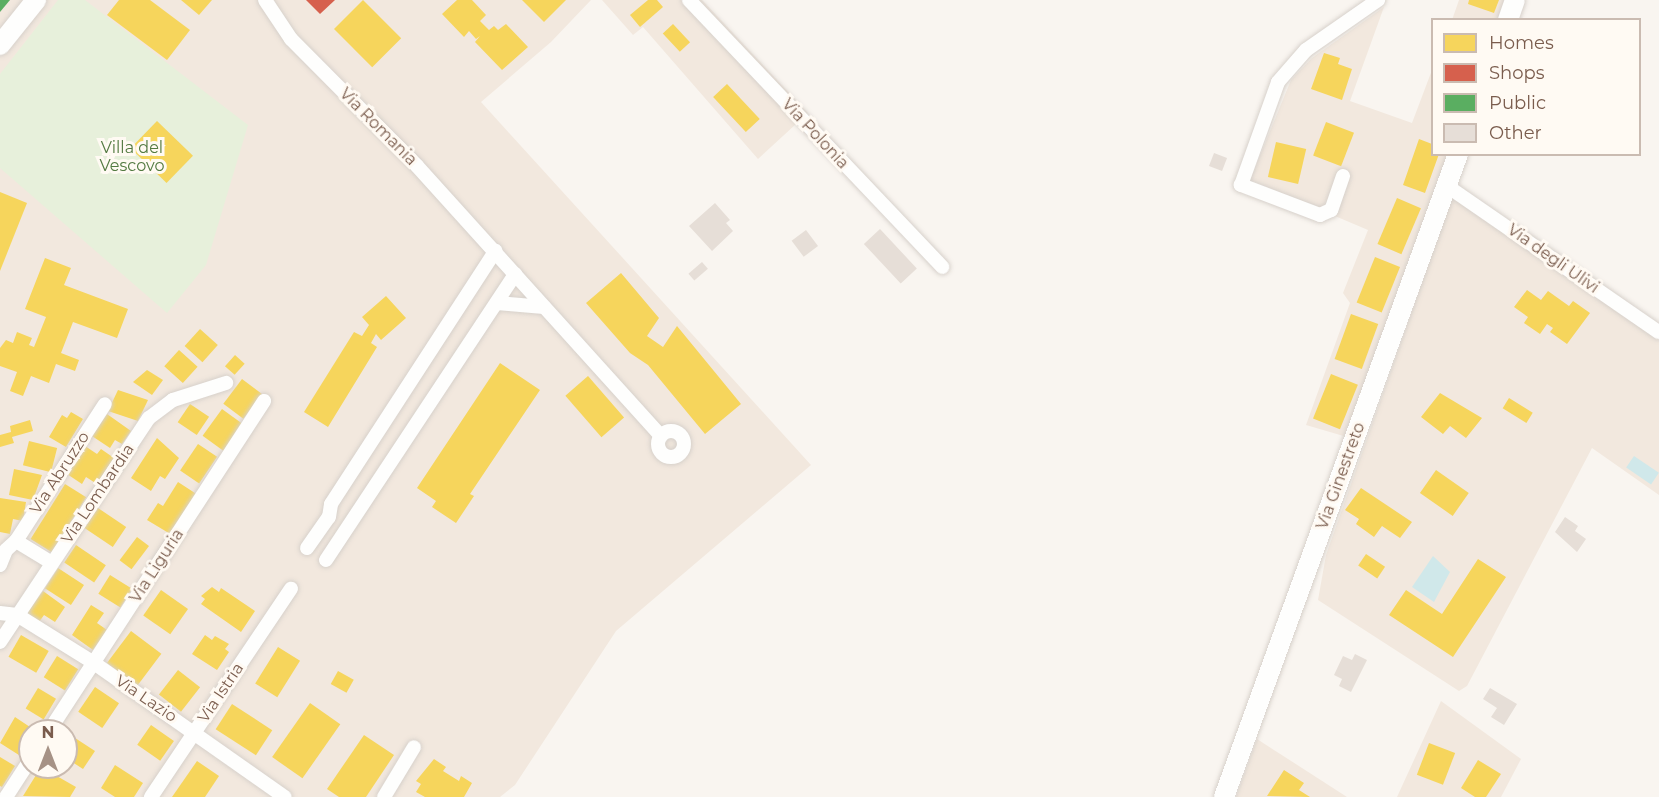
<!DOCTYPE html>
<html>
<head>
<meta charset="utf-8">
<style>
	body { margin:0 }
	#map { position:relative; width:1659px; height:797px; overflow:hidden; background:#f9f5f0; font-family:Montserrat,sans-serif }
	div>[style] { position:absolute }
	.residential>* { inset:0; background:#f2e8de }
	.green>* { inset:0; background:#e7f0db }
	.water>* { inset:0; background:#d0e8ea; transform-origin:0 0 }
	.homes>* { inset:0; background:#f6d55c; transform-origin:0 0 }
	.shops>* { inset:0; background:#d6604d }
	.public>* { inset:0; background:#5aae61 }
	.building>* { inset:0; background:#e6ded7; transform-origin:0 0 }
	.roads { filter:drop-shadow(0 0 2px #d7d1cb) drop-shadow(0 0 2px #d7d1cb) }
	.street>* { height:14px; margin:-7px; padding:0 7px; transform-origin:7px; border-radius:7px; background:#fefefd }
	.street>.ring { margin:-7px; padding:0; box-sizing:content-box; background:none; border:14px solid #fefefd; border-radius:50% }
	.secondary>* { height:20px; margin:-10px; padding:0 10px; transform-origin:10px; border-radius:10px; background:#fefefd }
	span { translate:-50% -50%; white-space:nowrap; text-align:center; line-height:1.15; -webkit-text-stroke:6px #fffaf3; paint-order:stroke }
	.street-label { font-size:16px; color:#7a5c4d }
	.park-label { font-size:16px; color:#537a41 }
	.legend { position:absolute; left:1431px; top:18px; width:210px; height:138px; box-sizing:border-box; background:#fffaf3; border:2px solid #cabbb1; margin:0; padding:8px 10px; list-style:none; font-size:18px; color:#7a5c4d }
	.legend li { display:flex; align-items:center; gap:12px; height:30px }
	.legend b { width:30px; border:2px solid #cabbb1 }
	.north { position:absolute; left:18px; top:719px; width:60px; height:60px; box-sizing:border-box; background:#fffaf3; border:2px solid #cabbb1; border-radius:50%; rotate:0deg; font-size:16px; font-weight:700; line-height:24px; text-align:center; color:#7a5c4d }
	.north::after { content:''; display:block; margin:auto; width:21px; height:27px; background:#a69286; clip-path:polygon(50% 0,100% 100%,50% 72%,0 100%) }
</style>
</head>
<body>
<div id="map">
	<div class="residential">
		<div style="clip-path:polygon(evenodd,0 0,591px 0,551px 42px,481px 102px,811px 465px,616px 631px,515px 785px,500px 797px,0 797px,0 0,30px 731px,66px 731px,66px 767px,30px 767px,30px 731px)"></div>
		<div style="clip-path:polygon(602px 0,702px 0,808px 113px,758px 159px,643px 27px,633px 35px)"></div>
		<div style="clip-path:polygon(1459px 0,1505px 0,1498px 19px,1452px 20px)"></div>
		<div style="clip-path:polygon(1384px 7px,1350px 101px,1412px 123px,1432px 70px,1432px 154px,1449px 155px,1347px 437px,1306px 425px,1350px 303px,1343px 293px,1368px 230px,1250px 180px,1291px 80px,1312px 58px)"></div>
		<div style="clip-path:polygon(1452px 198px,1659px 339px,1659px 495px,1592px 448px,1467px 686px,1459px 691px,1318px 600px,1326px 555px)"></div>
		<div style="clip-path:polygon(1441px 701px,1521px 759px,1501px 797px,1397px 797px)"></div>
		<div style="clip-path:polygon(1257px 739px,1347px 797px,1236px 797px)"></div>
	</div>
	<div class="green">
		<div style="clip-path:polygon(58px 0,85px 0,248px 125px,206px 265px,167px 313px,0 168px,0 74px)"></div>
	</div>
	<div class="water">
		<div style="left:1634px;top:456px;width:30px;height:14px;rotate:34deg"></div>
		<div style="clip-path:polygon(1433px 556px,1450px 572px,1434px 602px,1412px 587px)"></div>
	</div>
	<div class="homes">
		<div style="clip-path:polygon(119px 0,150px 0,190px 30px,167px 60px,107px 15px)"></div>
		<div style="clip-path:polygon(181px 0,212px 0,199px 15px)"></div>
		<div style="left:363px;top:0;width:54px;height:41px;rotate:45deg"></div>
		<div style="clip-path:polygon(457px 0,472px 0,486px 15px,480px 21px,489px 30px,494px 26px,498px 30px,506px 24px,528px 47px,502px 70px,475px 42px,480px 36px,476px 39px,469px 31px,464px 37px,442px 14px)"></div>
		<div style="clip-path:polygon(522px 0,566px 0,544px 22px)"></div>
		<div style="clip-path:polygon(648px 0,657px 0,663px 7px,640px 27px,630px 15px)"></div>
		<div style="clip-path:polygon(1469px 0,1499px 0,1494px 13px,1468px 4px)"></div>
		<div style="left:673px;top:24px;width:25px;height:14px;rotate:47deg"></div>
		<div style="clip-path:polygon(1324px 53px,1340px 58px,1338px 64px,1352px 69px,1342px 100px,1311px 89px)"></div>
		<div style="left:727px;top:84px;width:48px;height:19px;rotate:47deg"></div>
		<div style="left:157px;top:121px;width:50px;height:38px;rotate:44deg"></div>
		<div style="left:1326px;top:122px;width:30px;height:36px;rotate:21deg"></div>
		<div style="clip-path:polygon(1419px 139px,1432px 144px,1432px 154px,1439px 154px,1425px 193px,1403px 185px)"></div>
		<div style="left:1276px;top:142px;width:31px;height:36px;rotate:13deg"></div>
		<div style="clip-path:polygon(0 192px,27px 203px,0 271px)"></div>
		<div style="left:1397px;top:198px;width:26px;height:50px;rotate:23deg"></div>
		<div style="left:1375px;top:257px;width:27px;height:49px;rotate:22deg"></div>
		<div style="clip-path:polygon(45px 258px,71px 268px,64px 285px,128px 309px,117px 338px,73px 322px,61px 353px,79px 360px,75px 371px,56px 364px,49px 383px,31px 376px,23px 396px,10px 391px,17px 372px,0 366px,0 348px,6px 340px,13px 343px,17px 332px,32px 338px,29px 345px,34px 347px,46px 317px,25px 309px)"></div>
		<div style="clip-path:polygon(621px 273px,659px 318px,647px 336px,663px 347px,677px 326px,741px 404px,705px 434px,648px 365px,630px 353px,586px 303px)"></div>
		<div style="clip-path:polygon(1527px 290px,1541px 300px,1548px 291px,1569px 306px,1573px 301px,1590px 313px,1567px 344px,1550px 332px,1553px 328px,1547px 324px,1540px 334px,1524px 323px,1528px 317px,1514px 307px)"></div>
		<div style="clip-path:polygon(386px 296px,406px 318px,381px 340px,376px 334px,371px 343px,377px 347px,328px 427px,304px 412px,354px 332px,362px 336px,369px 325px,362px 317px)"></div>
		<div style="left:1351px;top:314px;width:29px;height:48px;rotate:20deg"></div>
		<div style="left:200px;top:329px;width:24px;height:23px;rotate:42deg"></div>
		<div style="left:179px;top:350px;width:25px;height:22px;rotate:42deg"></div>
		<div style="left:235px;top:355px;width:13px;height:15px;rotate:42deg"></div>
		<div style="clip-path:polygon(500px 363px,540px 390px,470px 494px,474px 496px,456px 523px,432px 507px,436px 501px,417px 488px)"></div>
		<div style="clip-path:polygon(147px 370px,163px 380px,152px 395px,133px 382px)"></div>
		<div style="left:1331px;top:374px;width:29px;height:48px;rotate:22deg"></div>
		<div style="left:588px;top:376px;width:55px;height:30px;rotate:49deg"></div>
		<div style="left:242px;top:379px;width:25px;height:31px;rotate:37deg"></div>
		<div style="clip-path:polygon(118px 390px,148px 400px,138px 421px,108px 411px)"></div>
		<div style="clip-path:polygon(1440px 393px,1482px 418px,1466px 438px,1450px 426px,1443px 434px,1421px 417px)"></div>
		<div style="left:1509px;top:398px;width:28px;height:12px;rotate:32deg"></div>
		<div style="left:190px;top:404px;width:23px;height:22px;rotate:34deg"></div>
		<div style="left:222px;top:409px;width:26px;height:33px;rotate:36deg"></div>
		<div style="clip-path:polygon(71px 412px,83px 419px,66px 447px,49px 437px,62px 415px,67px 418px)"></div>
		<div style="clip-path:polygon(107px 414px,131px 431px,122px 444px,115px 440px,110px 448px,92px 436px)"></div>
		<div style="clip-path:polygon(30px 420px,33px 431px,12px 437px,14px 443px,0 447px,0 435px,11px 432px,10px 426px)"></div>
		<div style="clip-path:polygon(157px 438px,179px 458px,165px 479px,160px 476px,151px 491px,131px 478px)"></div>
		<div style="left:29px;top:441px;width:29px;height:25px;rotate:14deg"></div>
		<div style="left:198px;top:444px;width:23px;height:32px;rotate:34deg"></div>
		<div style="clip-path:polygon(85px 446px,97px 454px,101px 449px,114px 458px,97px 484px,86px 477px,82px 484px,67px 474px)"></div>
		<div style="clip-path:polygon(14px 469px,42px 475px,33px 500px,9px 495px)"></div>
		<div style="left:1436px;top:470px;width:40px;height:28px;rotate:35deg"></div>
		<div style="clip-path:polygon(178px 482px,198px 495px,172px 535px,147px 520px,158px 503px,163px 506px)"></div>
		<div style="left:65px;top:484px;width:25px;height:65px;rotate:32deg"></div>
		<div style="clip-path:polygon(1361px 488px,1412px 522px,1400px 538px,1382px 526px,1374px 537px,1356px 524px,1359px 519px,1345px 510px)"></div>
		<div style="clip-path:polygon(0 498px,26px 502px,23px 521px,13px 519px,10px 534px,0 532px)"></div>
		<div style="left:98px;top:508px;width:34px;height:24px;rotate:34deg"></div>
		<div style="left:137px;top:537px;width:15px;height:29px;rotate:37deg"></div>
		<div style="left:76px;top:545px;width:36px;height:21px;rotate:34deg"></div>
		<div style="left:1366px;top:554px;width:23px;height:14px;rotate:34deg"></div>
		<div style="clip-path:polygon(1478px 559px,1506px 577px,1453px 657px,1389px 615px,1406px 590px,1442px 614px)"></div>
		<div style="left:58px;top:568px;width:31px;height:24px;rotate:33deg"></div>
		<div style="left:110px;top:575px;width:26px;height:22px;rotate:32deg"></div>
		<div style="clip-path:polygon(212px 587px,219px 592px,221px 588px,255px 611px,241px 632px,201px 604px,205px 599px,201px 596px)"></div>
		<div style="left:161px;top:590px;width:33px;height:31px;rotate:35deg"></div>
		<div style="clip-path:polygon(43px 591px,65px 607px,55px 622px,44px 615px,39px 622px,27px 613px)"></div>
		<div style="clip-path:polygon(91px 605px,104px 613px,97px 623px,107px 630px,93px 650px,72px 635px)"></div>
		<div style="left:131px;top:631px;width:38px;height:40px;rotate:37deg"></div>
		<div style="left:21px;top:635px;width:32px;height:25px;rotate:30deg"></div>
		<div style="clip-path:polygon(205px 635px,212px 640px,215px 636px,229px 644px,225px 649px,229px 652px,217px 670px,192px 654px)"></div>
		<div style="left:278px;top:647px;width:26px;height:43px;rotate:32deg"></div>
		<div style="left:57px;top:656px;width:25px;height:25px;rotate:32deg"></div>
		<div style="left:178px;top:670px;width:28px;height:31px;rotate:38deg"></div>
		<div style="left:338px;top:671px;width:18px;height:15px;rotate:29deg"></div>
		<div style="left:95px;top:687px;width:29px;height:30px;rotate:34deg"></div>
		<div style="left:38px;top:688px;width:21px;height:24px;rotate:31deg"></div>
		<div style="left:310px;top:703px;width:37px;height:66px;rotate:35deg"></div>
		<div style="left:232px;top:704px;width:48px;height:30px;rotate:33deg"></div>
		<div style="clip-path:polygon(15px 717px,36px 731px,30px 731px,30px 744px,22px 757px,0 743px)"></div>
		<div style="left:151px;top:725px;width:28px;height:24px;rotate:35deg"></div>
		<div style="clip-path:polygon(364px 735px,394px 755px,366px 797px,339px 797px,327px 789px)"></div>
		<div style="clip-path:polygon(72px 736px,95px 751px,83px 769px,66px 758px,66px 746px)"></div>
		<div style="left:1429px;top:743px;width:28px;height:34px;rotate:21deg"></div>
		<div style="clip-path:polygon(0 757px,15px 766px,2px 787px,0 786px)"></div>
		<div style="clip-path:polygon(434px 759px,446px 767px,443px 771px,459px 781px,461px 776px,472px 783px,464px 797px,425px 797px,416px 792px,421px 784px,416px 781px)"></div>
		<div style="clip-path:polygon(1478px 760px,1501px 774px,1486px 797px,1475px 797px,1461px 788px)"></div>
		<div style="clip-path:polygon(197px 761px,219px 776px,205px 797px,172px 797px)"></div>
		<div style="clip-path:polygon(115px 765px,143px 783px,134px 797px,115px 797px,101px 788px)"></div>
		<div style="clip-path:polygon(41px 767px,76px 787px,70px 797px,23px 796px)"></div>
		<div style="clip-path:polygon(1284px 770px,1304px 783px,1299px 790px,1310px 797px,1267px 796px)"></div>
	</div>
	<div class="shops">
		<div style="clip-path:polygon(306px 0,335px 0,320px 14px)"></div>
	</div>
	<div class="public">
		<div style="clip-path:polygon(0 0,10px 0,0 12px)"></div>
	</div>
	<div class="building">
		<div style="left:1214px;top:153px;width:14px;height:14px;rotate:21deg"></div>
		<div style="clip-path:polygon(715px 203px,730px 220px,726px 223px,733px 231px,712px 251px,689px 226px)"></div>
		<div style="left:880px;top:229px;width:54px;height:22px;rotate:47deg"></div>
		<div style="left:806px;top:230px;width:20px;height:18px;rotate:53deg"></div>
		<div style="left:702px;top:262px;width:9px;height:18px;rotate:49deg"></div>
		<div style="clip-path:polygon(1565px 517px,1578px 526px,1575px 531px,1586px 539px,1577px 552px,1555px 532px)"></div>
		<div style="clip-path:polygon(1355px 654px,1367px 660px,1351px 692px,1339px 686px,1342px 679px,1334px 675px,1343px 656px,1352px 660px)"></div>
		<div style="clip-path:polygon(1490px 688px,1517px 704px,1504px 725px,1491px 717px,1497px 708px,1483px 699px)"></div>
	</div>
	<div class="roads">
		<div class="street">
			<div style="left:265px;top:0;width:47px;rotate:56.3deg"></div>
			<div style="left:291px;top:39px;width:179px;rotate:45.2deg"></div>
			<div style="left:417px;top:166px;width:364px;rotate:47.9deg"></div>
			<div style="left:689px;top:0;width:368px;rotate:46.5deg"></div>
			<div style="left:1343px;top:176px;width:36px;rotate:109deg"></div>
			<div style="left:1331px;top:210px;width:12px;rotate:156deg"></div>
			<div style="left:1320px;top:215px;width:85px;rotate:-159.2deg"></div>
			<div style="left:1241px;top:185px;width:109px;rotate:-70.2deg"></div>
			<div style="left:1278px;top:82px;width:43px;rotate:-48.8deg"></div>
			<div style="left:1306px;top:50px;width:88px;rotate:-34.8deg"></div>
			<div style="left:1447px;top:186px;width:257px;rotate:34.6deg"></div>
			<div style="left:497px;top:303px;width:47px;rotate:4.9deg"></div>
			<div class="ring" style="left:658px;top:431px;width:12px;height:12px"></div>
			<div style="left:16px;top:541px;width:163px;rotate:-57deg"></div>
			<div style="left:307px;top:548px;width:38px;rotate:-55deg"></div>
			<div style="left:329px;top:517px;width:13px;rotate:-81deg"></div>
			<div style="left:331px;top:504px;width:302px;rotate:-57deg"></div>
			<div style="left:326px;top:560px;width:343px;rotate:-56.5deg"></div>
			<div style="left:0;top:565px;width:16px;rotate:-68deg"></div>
			<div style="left:6px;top:550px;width:13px;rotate:-42deg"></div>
			<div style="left:16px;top:541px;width:42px;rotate:31.4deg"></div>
			<div style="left:0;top:613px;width:17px;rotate:7deg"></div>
			<div style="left:17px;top:615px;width:91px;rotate:31.9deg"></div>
			<div style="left:94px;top:663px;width:233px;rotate:35.1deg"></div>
			<div style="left:0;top:642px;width:269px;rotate:-56.4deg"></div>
			<div style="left:149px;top:418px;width:30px;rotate:-37deg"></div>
			<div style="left:173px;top:400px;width:56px;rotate:-17.8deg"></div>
			<div style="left:49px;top:731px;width:394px;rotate:-56.9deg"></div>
			<div style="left:6px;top:797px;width:44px;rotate:-57deg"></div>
			<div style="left:151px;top:797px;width:251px;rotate:-56.1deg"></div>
			<div style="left:384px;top:797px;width:58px;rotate:-59deg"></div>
		</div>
		<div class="secondary">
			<div style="left:1508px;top:20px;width:21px;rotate:-71deg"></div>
			<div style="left:0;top:45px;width:58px;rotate:-51.3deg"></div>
			<div style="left:1224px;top:797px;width:684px;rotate:-70deg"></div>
		</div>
	</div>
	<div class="street-label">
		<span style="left:378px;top:127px;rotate:45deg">Via Romania</span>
		<span style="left:815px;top:134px;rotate:47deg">Via Polonia</span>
		<span style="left:1553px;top:259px;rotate:35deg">Via degli Ulivi</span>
		<span style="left:60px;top:473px;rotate:-57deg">Via Abruzzo</span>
		<span style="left:1341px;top:476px;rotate:-70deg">Via Ginestreto</span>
		<span style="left:98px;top:494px;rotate:-56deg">Via Lombardia</span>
		<span style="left:157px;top:566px;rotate:-57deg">Via Liguria</span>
		<span style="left:221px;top:693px;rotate:-56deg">Via Istria</span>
		<span style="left:146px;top:699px;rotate:34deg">Via Lazio</span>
	</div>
	<div class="park-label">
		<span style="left:132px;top:157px">Villa del<br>Vescovo</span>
	</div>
	<ul class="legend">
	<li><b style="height:16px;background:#f6d55c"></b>Homes</li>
	<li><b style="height:16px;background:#d6604d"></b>Shops</li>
	<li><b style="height:16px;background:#5aae61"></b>Public</li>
	<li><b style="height:16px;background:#e6ded7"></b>Other</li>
	</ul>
	<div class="north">N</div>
</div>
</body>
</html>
